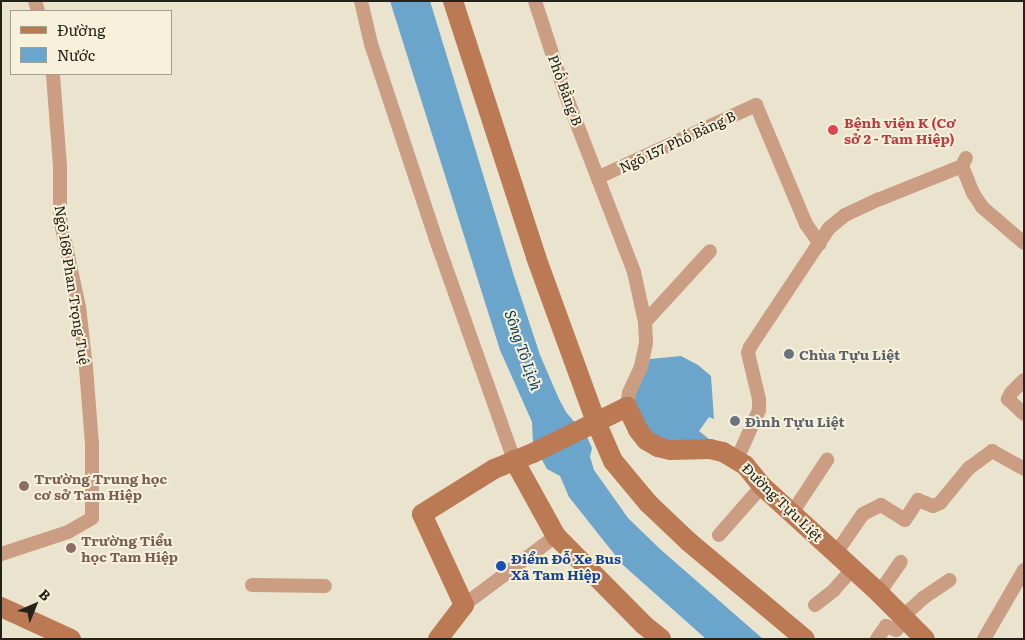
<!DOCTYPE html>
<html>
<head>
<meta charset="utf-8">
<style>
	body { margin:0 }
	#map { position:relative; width:1025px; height:640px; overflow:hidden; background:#eae4ce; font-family:Literata,serif }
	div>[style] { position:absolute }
	.water>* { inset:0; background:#6ba5cc }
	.street>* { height:14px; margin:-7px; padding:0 7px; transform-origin:7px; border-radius:7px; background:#cb9e84 }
	.secondary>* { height:20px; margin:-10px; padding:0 10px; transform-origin:10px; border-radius:10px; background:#bb7a53 }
	.dots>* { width:14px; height:14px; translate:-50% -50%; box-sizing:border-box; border:2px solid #f7f1db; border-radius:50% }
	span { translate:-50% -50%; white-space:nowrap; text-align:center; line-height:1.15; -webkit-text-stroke:4px #f7f1db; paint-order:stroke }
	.street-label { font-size:14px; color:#25221a }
	.health-label { font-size:14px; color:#be3a42; font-weight:700 }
	.left { translate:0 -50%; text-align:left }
	.worship-label { font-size:14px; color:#5b616d; font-weight:700 }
	.education-label { font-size:14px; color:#785e54; font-weight:700 }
	.transit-label { font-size:14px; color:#164399; font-weight:700 }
	.water-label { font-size:15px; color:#083954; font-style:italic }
	.frame { position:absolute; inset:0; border:2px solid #25221a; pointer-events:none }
	.legend { position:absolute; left:10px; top:10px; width:162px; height:65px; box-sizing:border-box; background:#f7f1db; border:1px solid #a39e8e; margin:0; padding:6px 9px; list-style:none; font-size:15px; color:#25221a }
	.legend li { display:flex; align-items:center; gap:10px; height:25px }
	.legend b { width:25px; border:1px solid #a39e8e }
	.north { position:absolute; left:10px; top:580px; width:50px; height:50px; -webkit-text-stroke:4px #f7f1db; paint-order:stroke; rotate:44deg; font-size:14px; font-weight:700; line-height:20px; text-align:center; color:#25221a }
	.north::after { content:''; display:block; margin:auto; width:18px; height:22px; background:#25221a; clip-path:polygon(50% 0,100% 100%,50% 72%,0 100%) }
</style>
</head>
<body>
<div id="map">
	<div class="water">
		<div style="clip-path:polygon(390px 1px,430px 1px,514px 276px,540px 355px,559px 399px,566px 412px,587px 437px,592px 448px,590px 457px,594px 470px,628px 518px,660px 549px,763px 639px,706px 639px,623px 565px,569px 497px,560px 476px,547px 469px,541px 458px,533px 444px,532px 422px,500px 350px)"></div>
		<div style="clip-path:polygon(681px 356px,698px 365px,711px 376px,714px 419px,709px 417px,699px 431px,709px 439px,678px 446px,642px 432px,633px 394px,650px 359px)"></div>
	</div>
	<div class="street">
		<div style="left:35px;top:1px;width:10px;rotate:73deg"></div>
		<div style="left:361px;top:1px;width:44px;rotate:76.9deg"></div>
		<div style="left:371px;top:44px;width:215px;rotate:71.6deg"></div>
		<div style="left:439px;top:248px;width:225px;rotate:70.5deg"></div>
		<div style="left:535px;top:1px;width:97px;rotate:71.9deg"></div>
		<div style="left:565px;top:93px;width:192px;rotate:68.9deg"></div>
		<div style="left:634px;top:272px;width:51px;rotate:77.6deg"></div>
		<div style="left:645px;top:322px;width:21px;rotate:87deg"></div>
		<div style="left:646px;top:343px;width:25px;rotate:102deg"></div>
		<div style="left:641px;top:367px;width:29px;rotate:115deg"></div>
		<div style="left:629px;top:393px;width:14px;rotate:98deg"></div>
		<div style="left:966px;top:158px;width:9px;rotate:117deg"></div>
		<div style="left:962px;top:166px;width:29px;rotate:68deg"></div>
		<div style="left:973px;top:193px;width:17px;rotate:57deg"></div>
		<div style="left:982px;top:207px;width:55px;rotate:40.6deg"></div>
		<div style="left:599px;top:177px;width:173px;rotate:-24.6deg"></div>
		<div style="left:756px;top:105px;width:129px;rotate:67.2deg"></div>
		<div style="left:806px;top:224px;width:24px;rotate:55deg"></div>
		<div style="left:645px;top:322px;width:96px;rotate:-47.5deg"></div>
		<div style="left:1024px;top:380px;width:18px;rotate:135deg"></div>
		<div style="left:1011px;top:393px;width:7px;rotate:117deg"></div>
		<div style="left:1008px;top:399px;width:22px;rotate:43deg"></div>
		<div style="left:737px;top:459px;width:54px;rotate:-65.8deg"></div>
		<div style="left:759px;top:410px;width:11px;rotate:-90deg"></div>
		<div style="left:759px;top:399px;width:47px;rotate:-103.4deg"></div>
		<div style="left:748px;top:353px;width:6px;rotate:-72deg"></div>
		<div style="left:750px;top:347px;width:143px;rotate:-56.4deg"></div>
		<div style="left:829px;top:228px;width:21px;rotate:-39deg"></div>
		<div style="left:845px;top:215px;width:38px;rotate:-25deg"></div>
		<div style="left:880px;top:199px;width:88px;rotate:-21.9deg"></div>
		<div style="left:792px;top:513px;width:64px;rotate:-56.6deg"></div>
		<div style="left:719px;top:535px;width:65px;rotate:-48.7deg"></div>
		<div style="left:836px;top:553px;width:47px;rotate:-55.3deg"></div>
		<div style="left:863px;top:514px;width:20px;rotate:-27deg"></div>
		<div style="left:881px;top:505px;width:28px;rotate:32deg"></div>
		<div style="left:905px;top:520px;width:24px;rotate:-57deg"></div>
		<div style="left:918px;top:500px;width:16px;rotate:22deg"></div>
		<div style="left:933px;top:506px;width:8px;rotate:-23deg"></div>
		<div style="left:940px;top:503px;width:45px;rotate:-50.4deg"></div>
		<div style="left:969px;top:468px;width:29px;rotate:-36deg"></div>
		<div style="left:992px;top:451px;width:37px;rotate:29deg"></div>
		<div style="left:1px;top:554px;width:71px;rotate:-18.2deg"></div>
		<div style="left:68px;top:532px;width:28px;rotate:-30deg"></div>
		<div style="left:92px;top:518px;width:74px;rotate:-90deg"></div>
		<div style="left:92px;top:444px;width:76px;rotate:-94.5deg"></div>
		<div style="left:86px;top:368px;width:61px;rotate:-96.5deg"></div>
		<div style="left:79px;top:307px;width:91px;rotate:-102.1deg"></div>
		<div style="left:60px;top:218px;width:52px;rotate:-90deg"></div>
		<div style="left:60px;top:166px;width:92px;rotate:-94.4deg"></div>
		<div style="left:252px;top:585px;width:73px;rotate:0.8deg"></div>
		<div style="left:879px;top:593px;width:38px;rotate:-55deg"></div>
		<div style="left:464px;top:605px;width:115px;rotate:-36.9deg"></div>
		<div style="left:815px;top:605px;width:24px;rotate:-38deg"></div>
		<div style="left:834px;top:590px;width:28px;rotate:-49deg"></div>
		<div style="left:901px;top:618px;width:30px;rotate:-42deg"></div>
		<div style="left:923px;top:598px;width:32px;rotate:-34deg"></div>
		<div style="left:877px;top:639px;width:16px;rotate:-55deg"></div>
		<div style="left:886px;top:626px;width:11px;rotate:22deg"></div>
		<div style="left:896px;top:630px;width:13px;rotate:-45deg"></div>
		<div style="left:984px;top:639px;width:80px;rotate:-59.9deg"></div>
	</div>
	<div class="secondary">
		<div style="left:453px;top:1px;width:269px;rotate:72deg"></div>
		<div style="left:536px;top:257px;width:176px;rotate:70deg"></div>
		<div style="left:596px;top:422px;width:43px;rotate:66.4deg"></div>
		<div style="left:613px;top:461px;width:55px;rotate:50.2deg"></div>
		<div style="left:648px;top:503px;width:57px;rotate:43.6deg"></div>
		<div style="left:689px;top:542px;width:151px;rotate:39.9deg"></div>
		<div style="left:514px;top:460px;width:87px;rotate:61.1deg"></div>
		<div style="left:556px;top:536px;width:125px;rotate:45.3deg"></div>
		<div style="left:644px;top:625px;width:22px;rotate:39deg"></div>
		<div style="left:1px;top:607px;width:77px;rotate:24.6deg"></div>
		<div style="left:438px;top:639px;width:43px;rotate:-52.6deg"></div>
		<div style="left:464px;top:605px;width:100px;rotate:-114.8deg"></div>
		<div style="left:422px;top:514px;width:85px;rotate:-32deg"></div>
		<div style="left:494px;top:469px;width:42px;rotate:-22.3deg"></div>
		<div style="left:533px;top:453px;width:105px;rotate:-26.1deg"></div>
		<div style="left:627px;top:407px;width:25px;rotate:64deg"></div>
		<div style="left:638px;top:430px;width:13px;rotate:51deg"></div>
		<div style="left:646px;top:440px;width:14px;rotate:30deg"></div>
		<div style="left:658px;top:447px;width:12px;rotate:14deg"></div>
		<div style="left:670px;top:450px;width:40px;rotate:-1.4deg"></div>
		<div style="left:710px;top:449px;width:13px;rotate:13deg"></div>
		<div style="left:723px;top:452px;width:26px;rotate:31deg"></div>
		<div style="left:745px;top:465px;width:27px;rotate:51deg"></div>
		<div style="left:762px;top:486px;width:159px;rotate:42.4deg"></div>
		<div style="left:879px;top:593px;width:65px;rotate:45deg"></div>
	</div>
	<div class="dots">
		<div style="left:833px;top:130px;background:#e0444e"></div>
		<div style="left:789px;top:354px;background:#6b7280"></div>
		<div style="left:735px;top:421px;background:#6b7280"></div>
		<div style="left:24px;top:486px;background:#8d6e63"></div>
		<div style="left:71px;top:548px;background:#8d6e63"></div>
		<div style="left:501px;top:566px;background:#1a4fb4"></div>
	</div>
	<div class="street-label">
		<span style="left:566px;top:90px;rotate:70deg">Phố Bằng B</span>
		<span style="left:677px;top:141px;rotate:-25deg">Ngõ 157 Phố Bằng B</span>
		<span style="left:73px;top:285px;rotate:81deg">Ngõ 168 Phan Trọng Tuệ</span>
		<span style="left:783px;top:502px;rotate:44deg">Đường Tựu Liệt</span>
	</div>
	<div class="health-label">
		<span class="left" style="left:844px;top:130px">Bệnh viện K (Cơ<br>sở 2 - Tam Hiệp)</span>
	</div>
	<div class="worship-label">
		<span class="left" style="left:799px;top:354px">Chùa Tựu Liệt</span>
		<span class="left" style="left:745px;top:421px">Đình Tựu Liệt</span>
	</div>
	<div class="education-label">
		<span class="left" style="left:34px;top:486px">Trường Trung học<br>cơ sở Tam Hiệp</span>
		<span class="left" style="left:81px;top:548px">Trường Tiểu<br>học Tam Hiệp</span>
	</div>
	<div class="transit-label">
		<span class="left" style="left:511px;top:566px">Điểm Đỗ Xe Bus<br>Xã Tam Hiệp</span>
	</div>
	<div class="water-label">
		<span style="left:524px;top:350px;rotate:71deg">Sông Tô Lịch</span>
	</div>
	<div class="frame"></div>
	<ul class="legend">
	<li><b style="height:6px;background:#bb7a53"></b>Đường</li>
	<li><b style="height:14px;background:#6ba5cc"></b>Nước</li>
	</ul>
	<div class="north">B</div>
</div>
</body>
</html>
